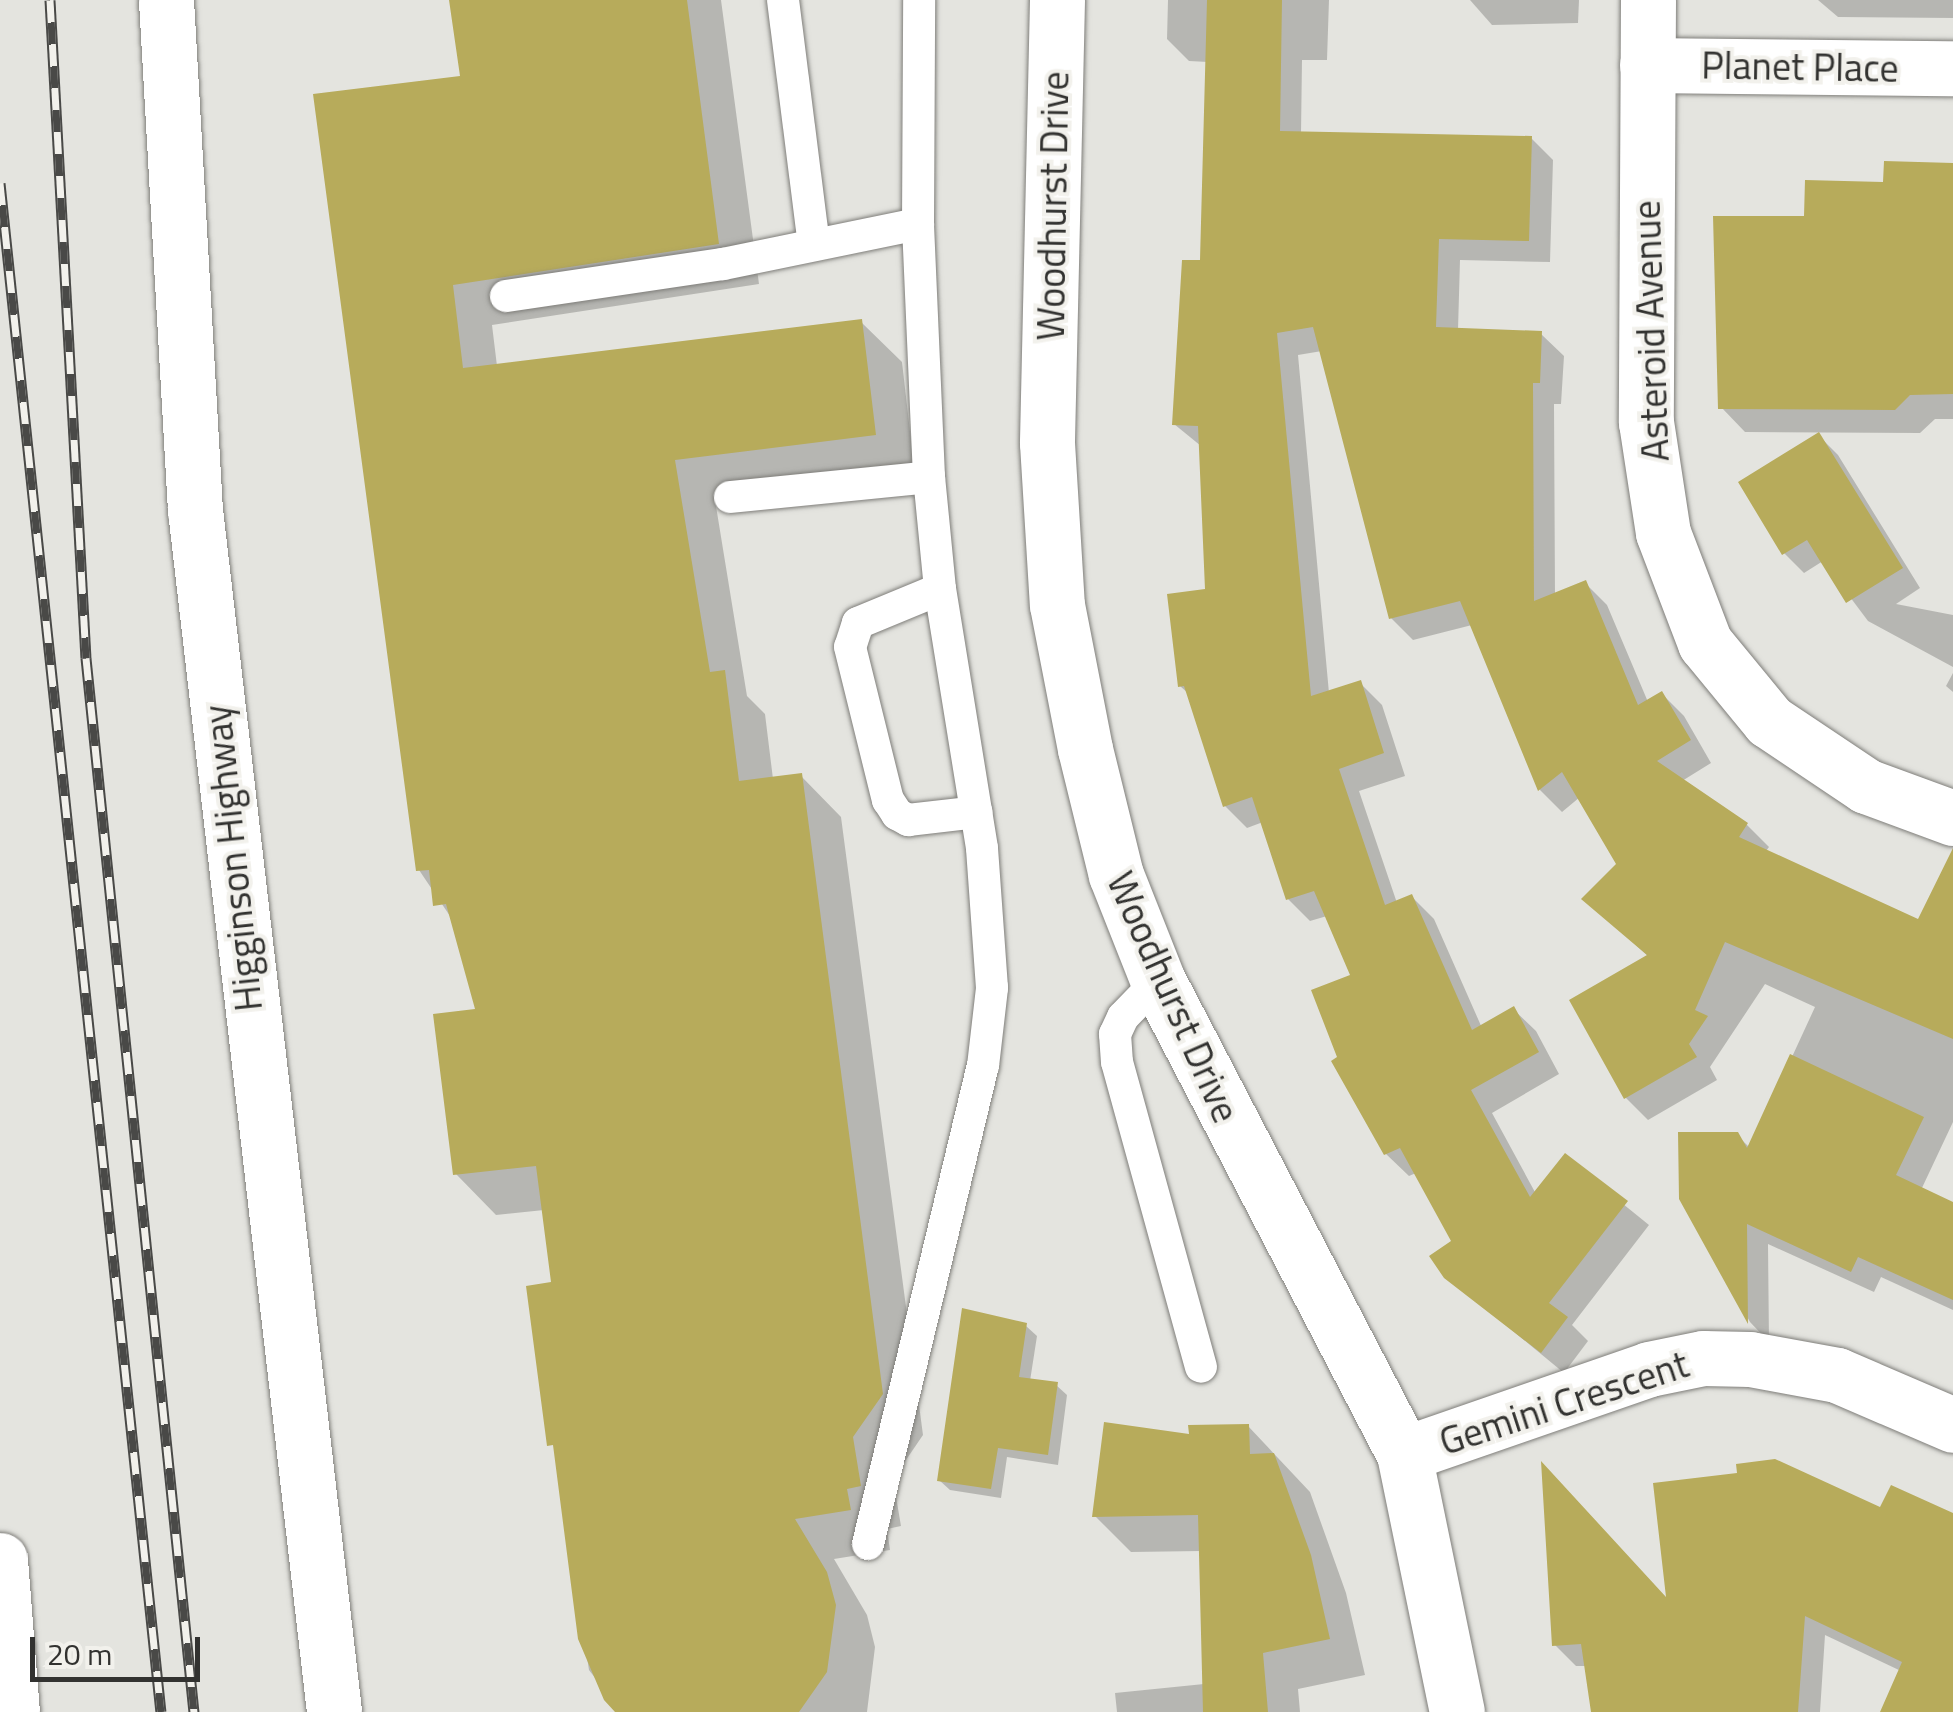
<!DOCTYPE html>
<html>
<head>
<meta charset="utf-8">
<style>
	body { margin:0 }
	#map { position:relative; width:1953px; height:1712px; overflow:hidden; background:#e4e4df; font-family:"Titillium Web",sans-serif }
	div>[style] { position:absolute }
	.shadow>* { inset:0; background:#0003 }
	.building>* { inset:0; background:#b7ab5b }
	.roads { filter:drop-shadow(0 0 2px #7f7e7a) drop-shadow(0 0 2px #7f7e7a) }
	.lane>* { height:32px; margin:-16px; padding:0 16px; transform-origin:16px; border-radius:16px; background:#fff }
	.street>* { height:55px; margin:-27.5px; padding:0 27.5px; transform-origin:27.5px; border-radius:27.5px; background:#fff }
	.highway>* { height:55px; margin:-27.5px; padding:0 27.5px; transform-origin:27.5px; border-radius:27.5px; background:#fff }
	.rail>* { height:11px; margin-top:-5.5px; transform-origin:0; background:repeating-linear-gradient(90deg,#f2f1ec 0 22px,#494947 0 44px); box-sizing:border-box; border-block:2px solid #494947 }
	span { translate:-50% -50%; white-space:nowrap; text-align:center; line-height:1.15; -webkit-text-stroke:8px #f2f1ec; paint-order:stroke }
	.street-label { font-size:38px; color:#323230 }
	.scale { position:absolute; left:30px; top:1637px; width:170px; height:45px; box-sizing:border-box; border:5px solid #323230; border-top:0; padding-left:12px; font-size:30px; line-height:35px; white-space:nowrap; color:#323230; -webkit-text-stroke:8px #f2f1ec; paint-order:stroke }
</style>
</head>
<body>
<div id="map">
	<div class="shadow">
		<div style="clip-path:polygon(452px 0,721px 0,759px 284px,492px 325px,497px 366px,861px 322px,902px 362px,915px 475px,715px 500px,747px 696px,765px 714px,773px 779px,801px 776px,841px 817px,923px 1435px,893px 1479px,901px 1526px,887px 1529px,890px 1550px,834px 1559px,867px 1615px,875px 1647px,867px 1712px,621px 1712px,589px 1670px,529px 1288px,554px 1284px,544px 1210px,496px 1215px,456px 1174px,479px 1011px,454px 922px,419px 870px,462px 78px)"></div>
		<div style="clip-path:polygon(1168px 0,1329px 0,1327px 60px,1302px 60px,1301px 134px,1531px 138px,1553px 160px,1550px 262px,1460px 260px,1458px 330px,1541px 334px,1564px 356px,1561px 404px,1554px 404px,1555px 595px,1585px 583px,1607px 605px,1648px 702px,1662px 694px,1684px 716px,1711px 763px,1682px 781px,1747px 825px,1769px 847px,1766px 851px,1920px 922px,1953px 920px,1953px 1122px,1921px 1190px,1953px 1205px,1953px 1310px,1881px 1277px,1874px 1292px,1768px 1244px,1769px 1342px,1750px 1322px,1682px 1199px,1737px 1135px,1750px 1148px,1815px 1007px,1765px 984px,1710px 1067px,1717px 1080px,1648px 1120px,1626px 1098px,1649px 957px,1585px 899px,1620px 864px,1580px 797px,1562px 812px,1540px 790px,1472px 625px,1413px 640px,1391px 618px,1322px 351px,1298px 355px,1329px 693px,1360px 683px,1382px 705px,1405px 776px,1359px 791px,1397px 903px,1412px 897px,1434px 919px,1482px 1028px,1513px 1009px,1536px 1031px,1559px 1074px,1492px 1113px,1536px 1194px,1565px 1157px,1649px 1225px,1572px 1325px,1588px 1341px,1564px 1373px,1446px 1276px,1454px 1242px,1416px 1173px,1409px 1176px,1386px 1154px,1340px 1058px,1353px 976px,1327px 916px,1310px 921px,1288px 899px,1263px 822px,1247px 828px,1225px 806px,1189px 694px,1180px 686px,1208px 591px,1201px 446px,1174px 424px,1202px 262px,1208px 62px,1189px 61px,1167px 39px)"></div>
		<div style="clip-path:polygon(1470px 0,1579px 0,1578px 23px,1492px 25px)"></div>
		<div style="clip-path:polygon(1818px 0,1953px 0,1953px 18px,1838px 17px)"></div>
		<div style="clip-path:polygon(1953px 166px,1953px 419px,1935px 419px,1920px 433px,1745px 432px,1721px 407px,1806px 219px)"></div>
		<div style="clip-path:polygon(1819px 436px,1838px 455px,1920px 588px,1896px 604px,1953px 615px,1953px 667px,1868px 621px,1823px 561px,1804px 573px,1784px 553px)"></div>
		<div style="clip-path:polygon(1953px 673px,1953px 692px,1946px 686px)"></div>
		<div style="clip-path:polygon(1026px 1326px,1037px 1336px,1030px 1381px,1056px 1385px,1067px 1395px,1058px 1465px,1007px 1457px,1001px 1498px,950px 1490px,939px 1480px)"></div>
		<div style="clip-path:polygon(1248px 1426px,1310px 1492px,1346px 1593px,1365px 1675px,1298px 1689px,1300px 1712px,1117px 1712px,1115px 1693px,1204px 1684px,1201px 1551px,1131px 1552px,1095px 1516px,1191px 1437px)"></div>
		<div style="clip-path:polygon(1881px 1510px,1953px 1519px,1953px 1712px,1883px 1712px,1901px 1671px,1825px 1635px,1820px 1712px,1592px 1712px,1587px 1666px,1576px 1666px,1555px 1645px)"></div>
	</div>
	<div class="building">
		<div style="clip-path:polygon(449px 0,687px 0,719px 244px,453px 285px,463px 368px,862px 319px,876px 435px,675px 460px,710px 672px,725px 670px,739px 781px,802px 773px,883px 1394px,853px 1437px,861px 1486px,847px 1489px,851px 1510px,795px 1519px,827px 1572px,836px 1605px,827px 1672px,799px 1712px,615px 1712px,604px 1700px,578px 1639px,553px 1445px,547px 1446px,526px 1286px,551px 1282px,536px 1166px,453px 1175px,433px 1014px,475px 1009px,446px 904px,433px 906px,429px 870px,416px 871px,313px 94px,460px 76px)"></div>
		<div style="clip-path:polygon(1207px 0,1282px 0,1280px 131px,1532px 136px,1529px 241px,1439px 239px,1436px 327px,1542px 331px,1540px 383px,1533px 383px,1534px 601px,1586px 580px,1638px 705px,1662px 691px,1691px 740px,1657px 761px,1748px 823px,1739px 837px,1918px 919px,1953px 848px,1953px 1039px,1725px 942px,1695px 1010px,1708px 1016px,1689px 1044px,1697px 1057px,1624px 1099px,1569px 1000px,1647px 955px,1581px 899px,1616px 864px,1562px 772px,1538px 791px,1460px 601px,1389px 619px,1313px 327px,1277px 333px,1311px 696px,1361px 680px,1384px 753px,1339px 769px,1385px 905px,1412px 894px,1472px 1030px,1514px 1006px,1539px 1052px,1471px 1090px,1530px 1197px,1565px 1153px,1628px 1201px,1549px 1303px,1568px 1317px,1541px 1353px,1444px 1278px,1429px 1256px,1451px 1241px,1400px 1148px,1384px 1155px,1331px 1061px,1337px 1057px,1311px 990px,1350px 975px,1314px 891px,1286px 900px,1252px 797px,1223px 807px,1184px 686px,1178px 687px,1167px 594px,1205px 589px,1198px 426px,1172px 425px,1182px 260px,1200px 260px)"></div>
		<div style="clip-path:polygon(1884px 161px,1953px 163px,1953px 394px,1910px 395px,1895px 410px,1718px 409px,1713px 216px,1804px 216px,1805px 180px,1883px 182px)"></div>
		<div style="clip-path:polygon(1819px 432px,1903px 568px,1846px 603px,1807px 540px,1782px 555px,1738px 482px)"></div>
		<div style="clip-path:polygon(1790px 1054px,1924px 1117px,1896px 1175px,1953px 1202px,1953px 1300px,1858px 1257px,1851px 1272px,1747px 1224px,1748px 1324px,1679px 1199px,1678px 1132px,1738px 1132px,1747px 1148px)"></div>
		<div style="clip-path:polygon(962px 1308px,1027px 1323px,1019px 1377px,1058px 1382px,1048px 1455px,998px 1448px,991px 1489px,937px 1481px)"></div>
		<div style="clip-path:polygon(1104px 1422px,1189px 1434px,1188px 1425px,1249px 1424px,1250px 1454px,1274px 1453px,1311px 1555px,1330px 1639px,1263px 1653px,1268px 1712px,1203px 1712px,1198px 1515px,1092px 1517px)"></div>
		<div style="clip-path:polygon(1775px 1459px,1880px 1507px,1891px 1485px,1953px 1513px,1953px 1712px,1880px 1712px,1902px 1662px,1805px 1616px,1798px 1712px,1591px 1712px,1581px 1644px,1552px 1646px,1541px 1461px,1666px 1597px,1653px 1483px,1737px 1473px,1736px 1464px)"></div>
	</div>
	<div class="roads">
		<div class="lane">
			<div style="left:783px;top:0;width:246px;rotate:82.8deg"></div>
			<div style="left:506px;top:296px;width:219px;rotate:-8.4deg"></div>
			<div style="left:723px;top:264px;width:199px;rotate:-11.6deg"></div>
			<div style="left:730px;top:497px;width:200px;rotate:-5.7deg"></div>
			<div style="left:940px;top:589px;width:89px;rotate:157.5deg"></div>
			<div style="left:858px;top:623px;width:25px;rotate:108deg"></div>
			<div style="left:850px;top:647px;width:158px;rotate:76.1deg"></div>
			<div style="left:888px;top:800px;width:17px;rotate:57deg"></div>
			<div style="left:897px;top:814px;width:13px;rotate:29deg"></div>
			<div style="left:908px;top:820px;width:69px;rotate:-6.6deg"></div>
			<div style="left:1158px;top:981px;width:50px;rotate:134.2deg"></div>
			<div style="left:1123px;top:1017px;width:19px;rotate:115deg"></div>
			<div style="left:1115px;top:1034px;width:28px;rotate:86deg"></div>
			<div style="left:1117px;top:1062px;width:316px;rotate:74.6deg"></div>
			<div style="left:868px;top:1544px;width:492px;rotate:-76.5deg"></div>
			<div style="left:983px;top:1066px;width:79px;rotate:-83.4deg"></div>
			<div style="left:992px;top:988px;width:140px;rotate:-94.1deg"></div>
			<div style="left:982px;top:848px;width:262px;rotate:-99.2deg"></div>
			<div style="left:940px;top:589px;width:113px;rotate:-95.6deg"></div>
			<div style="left:929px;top:477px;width:253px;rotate:-92.5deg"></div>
			<div style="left:918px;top:224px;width:224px;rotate:-89.7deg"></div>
		</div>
		<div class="street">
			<div style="left:1057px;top:0;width:443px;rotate:91.3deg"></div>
			<div style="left:1047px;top:443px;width:162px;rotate:86.5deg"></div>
			<div style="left:1057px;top:605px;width:147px;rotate:79deg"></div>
			<div style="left:1085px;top:749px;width:130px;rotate:76.2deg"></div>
			<div style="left:1116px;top:875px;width:114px;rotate:68.4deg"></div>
			<div style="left:1158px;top:981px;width:533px;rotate:62.52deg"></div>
			<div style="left:1404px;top:1454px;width:263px;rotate:78.4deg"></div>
			<div style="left:1648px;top:0;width:422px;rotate:90.3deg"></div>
			<div style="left:1646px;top:422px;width:112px;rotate:81.3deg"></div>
			<div style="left:1663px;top:533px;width:118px;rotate:69.1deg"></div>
			<div style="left:1705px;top:643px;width:101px;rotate:50.6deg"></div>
			<div style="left:1769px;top:721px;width:117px;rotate:33.8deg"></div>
			<div style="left:1866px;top:786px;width:93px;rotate:20.2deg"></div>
			<div style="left:1647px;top:65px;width:306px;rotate:0.6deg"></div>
			<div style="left:1404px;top:1454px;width:259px;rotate:-19.1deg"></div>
			<div style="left:1649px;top:1369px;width:55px;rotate:-11.5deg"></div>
			<div style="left:1703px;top:1358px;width:47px;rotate:1.2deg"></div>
			<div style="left:1750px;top:1359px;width:88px;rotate:10.4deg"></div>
			<div style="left:1837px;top:1375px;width:126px;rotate:23.3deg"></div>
		</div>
		<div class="highway">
			<div style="left:166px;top:0;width:511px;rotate:86.75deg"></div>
			<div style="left:195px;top:510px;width:1210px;rotate:83.4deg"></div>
			<div style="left:0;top:1560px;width:152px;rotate:85.5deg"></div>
		</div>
	</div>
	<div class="rail">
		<div style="left:50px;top:0;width:659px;rotate:86.87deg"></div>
		<div style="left:86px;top:658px;width:1060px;rotate:84.15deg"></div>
		<div style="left:0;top:183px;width:1537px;rotate:83.99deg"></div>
	</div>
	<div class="street-label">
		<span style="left:1800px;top:67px;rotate:1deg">Planet Place</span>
		<span style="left:1053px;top:206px;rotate:-89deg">Woodhurst Drive</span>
		<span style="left:1651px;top:331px;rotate:-92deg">Asteroid Avenue</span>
		<span style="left:233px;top:858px;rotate:-96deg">Higginson Highway</span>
		<span style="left:1173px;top:997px;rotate:66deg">Woodhurst Drive</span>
		<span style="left:1564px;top:1403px;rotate:-18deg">Gemini Crescent</span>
	</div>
	<div class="scale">20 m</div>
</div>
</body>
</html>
